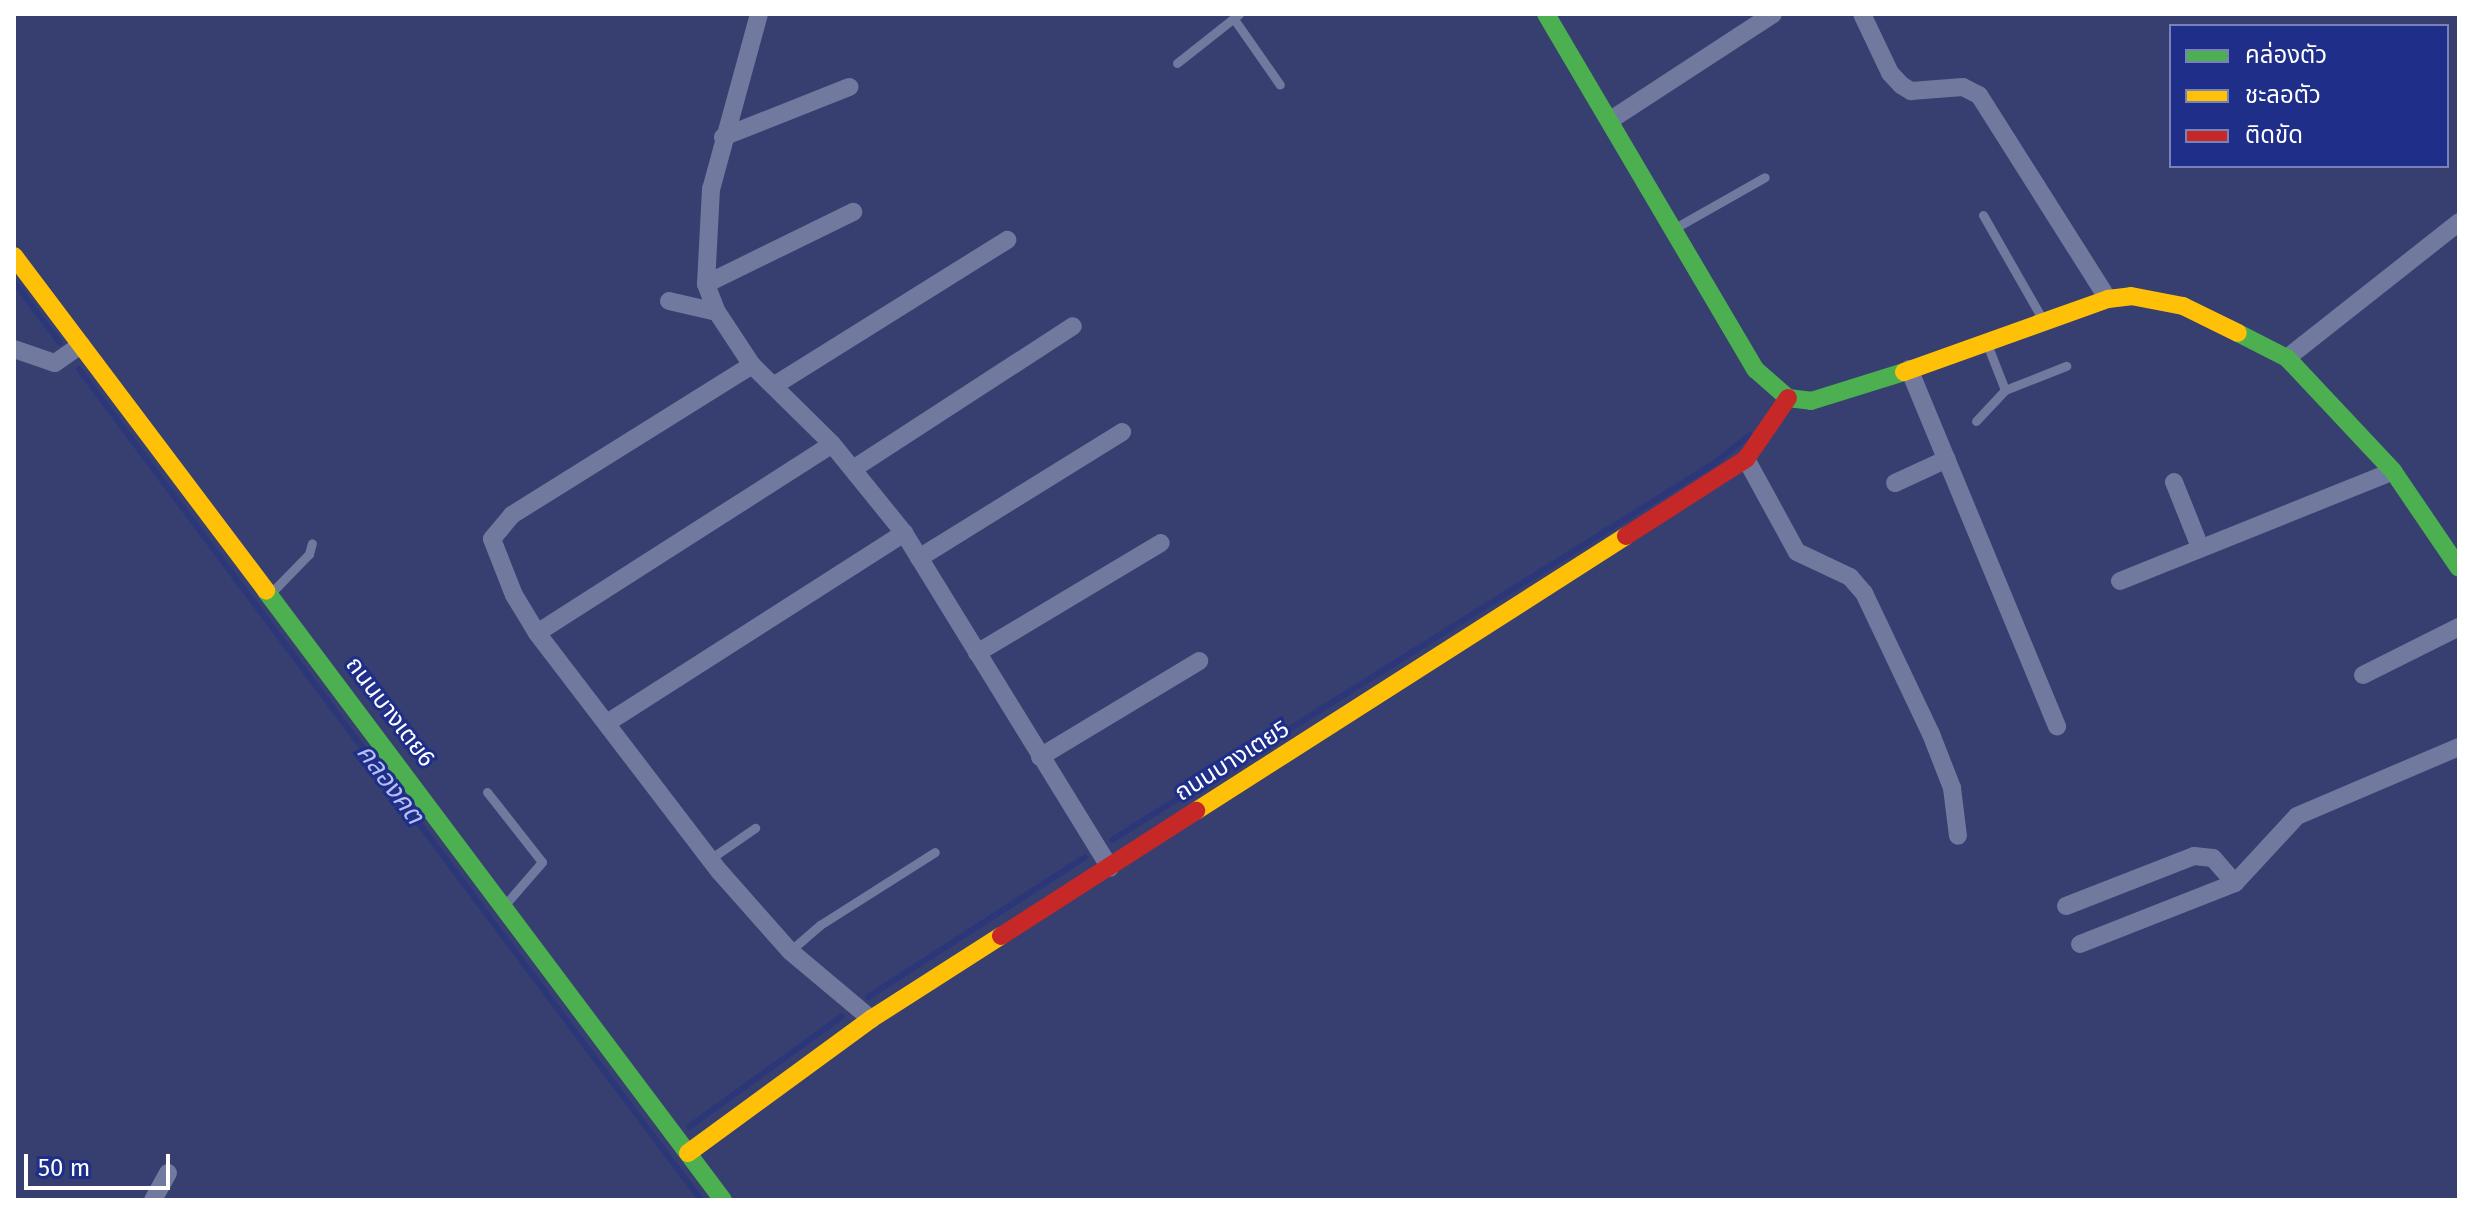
<!DOCTYPE html>
<html>
<head>
<meta charset="utf-8">
<style>
	body { margin:0 }
	#map { position:relative; width:2473px; height:1214px; overflow:hidden; background:#363f70; font-family:"Fira Sans","Noto Sans Thai",sans-serif }
	div>[style] { position:absolute }
	.stream>* { height:6px; margin:-3px; padding:0 3px; transform-origin:3px; border-radius:3px; background:#2c377a }
	.lane>* { height:9px; margin:-4.5px; padding:0 4.5px; transform-origin:4.5px; border-radius:4.5px; background:#72799e }
	.street>* { height:18px; margin:-9px; padding:0 9px; transform-origin:9px; border-radius:9px; background:#72799e }
	.fast>* { height:18px; margin:-9px; padding:0 9px; transform-origin:9px; border-radius:9px; background:#4caf50 }
	.slow>* { height:18px; margin:-9px; padding:0 9px; transform-origin:9px; border-radius:9px; background:#ffc107 }
	.jam>* { height:18px; margin:-9px; padding:0 9px; transform-origin:9px; border-radius:9px; background:#c62828 }
	span { translate:-50% -50%; white-space:nowrap; text-align:center; line-height:1.15; -webkit-text-stroke:6px #1e2e89; paint-order:stroke }
	.street-label { font-size:24px; color:#fff }
	.water-label { font-size:26px; color:#b5bff3; font-style:italic }
	.frame { position:absolute; inset:0; border:16px solid #fff; pointer-events:none }
	.legend { position:absolute; left:2169px; top:24px; width:280px; height:144px; box-sizing:border-box; background:#1e2e89; border:2px solid #7882b8; margin:0; padding:10px 14px; list-style:none; font-size:24px; color:#fff }
	.legend li { display:flex; align-items:center; gap:16px; height:40px }
	.legend b { width:40px; border:2px solid #7882b8 }
	.scale { position:absolute; left:24px; top:1154px; width:146px; height:36px; box-sizing:border-box; border:4px solid #fff; border-top:0; padding-left:10px; font-size:24px; line-height:28px; white-space:nowrap; color:#fff; -webkit-text-stroke:6px #1e2e89; paint-order:stroke }
</style>
</head>
<body>
<div id="map">
	<div class="stream">
		<div style="left:14px;top:282px;width:76px;rotate:53deg"></div>
		<div style="left:79px;top:369px;width:1038px;rotate:53.19deg"></div>
		<div style="left:1112px;top:840px;width:713px;rotate:-32.04deg"></div>
		<div style="left:1716px;top:462px;width:43px;rotate:-38.5deg"></div>
		<div style="left:868px;top:997px;width:258px;rotate:-32.8deg"></div>
		<div style="left:689px;top:1127px;width:188px;rotate:-35.9deg"></div>
	</div>
	<div class="lane">
		<div style="left:1234px;top:19px;width:80px;rotate:55.1deg"></div>
		<div style="left:1177px;top:63px;width:79px;rotate:-38.3deg"></div>
		<div style="left:1983px;top:215px;width:121px;rotate:60.3deg"></div>
		<div style="left:1675px;top:228px;width:103px;rotate:-29.5deg"></div>
		<div style="left:1987px;top:344px;width:49px;rotate:68.6deg"></div>
		<div style="left:2005px;top:390px;width:66px;rotate:-21.5deg"></div>
		<div style="left:1976px;top:421px;width:42px;rotate:-46.9deg"></div>
		<div style="left:270px;top:594px;width:56px;rotate:-45.7deg"></div>
		<div style="left:309px;top:554px;width:11px;rotate:-75deg"></div>
		<div style="left:487px;top:792px;width:89px;rotate:51.8deg"></div>
		<div style="left:542px;top:862px;width:58px;rotate:130.8deg"></div>
		<div style="left:710px;top:859px;width:55px;rotate:-34.6deg"></div>
		<div style="left:790px;top:951px;width:40px;rotate:-41deg"></div>
		<div style="left:820px;top:925px;width:136px;rotate:-32.4deg"></div>
	</div>
	<div class="street">
		<div style="left:759px;top:14px;width:181px;rotate:105.3deg"></div>
		<div style="left:711px;top:189px;width:95px;rotate:93deg"></div>
		<div style="left:706px;top:284px;width:30px;rotate:69deg"></div>
		<div style="left:717px;top:312px;width:64px;rotate:56.6deg"></div>
		<div style="left:752px;top:365px;width:112px;rotate:44.6deg"></div>
		<div style="left:832px;top:444px;width:114px;rotate:51deg"></div>
		<div style="left:904px;top:533px;width:393px;rotate:58.4deg"></div>
		<div style="left:1862px;top:14px;width:65px;rotate:64.6deg"></div>
		<div style="left:1890px;top:73px;width:16px;rotate:47deg"></div>
		<div style="left:1901px;top:85px;width:12px;rotate:31deg"></div>
		<div style="left:1911px;top:91px;width:52px;rotate:-4.4deg"></div>
		<div style="left:1963px;top:87px;width:18px;rotate:27deg"></div>
		<div style="left:1979px;top:95px;width:241px;rotate:57.7deg"></div>
		<div style="left:1612px;top:119px;width:192px;rotate:-33.1deg"></div>
		<div style="left:723px;top:137px;width:136px;rotate:-21.6deg"></div>
		<div style="left:706px;top:284px;width:164px;rotate:-26.1deg"></div>
		<div style="left:669px;top:301px;width:49px;rotate:12.9deg"></div>
		<div style="left:14px;top:349px;width:43px;rotate:18.9deg"></div>
		<div style="left:55px;top:363px;width:32px;rotate:-35deg"></div>
		<div style="left:2287px;top:358px;width:219px;rotate:-38.3deg"></div>
		<div style="left:752px;top:365px;width:283px;rotate:148deg"></div>
		<div style="left:512px;top:515px;width:31px;rotate:130deg"></div>
		<div style="left:492px;top:539px;width:60px;rotate:68.6deg"></div>
		<div style="left:514px;top:595px;width:44px;rotate:58.8deg"></div>
		<div style="left:537px;top:633px;width:301px;rotate:52.6deg"></div>
		<div style="left:720px;top:872px;width:106px;rotate:48.5deg"></div>
		<div style="left:790px;top:951px;width:106px;rotate:40deg"></div>
		<div style="left:1909px;top:369px;width:387px;rotate:67.5deg"></div>
		<div style="left:775px;top:385px;width:274px;rotate:-32deg"></div>
		<div style="left:1746px;top:459px;width:106px;rotate:61.3deg"></div>
		<div style="left:1797px;top:552px;width:59px;rotate:25.3deg"></div>
		<div style="left:1850px;top:577px;width:21px;rotate:49deg"></div>
		<div style="left:1864px;top:593px;width:156px;rotate:64.6deg"></div>
		<div style="left:1931px;top:734px;width:58px;rotate:68.7deg"></div>
		<div style="left:1952px;top:788px;width:48px;rotate:82.9deg"></div>
		<div style="left:853px;top:469px;width:262px;rotate:-33deg"></div>
		<div style="left:2174px;top:482px;width:70px;rotate:68.2deg"></div>
		<div style="left:1895px;top:483px;width:57px;rotate:-24.8deg"></div>
		<div style="left:919px;top:558px;width:239px;rotate:-31.8deg"></div>
		<div style="left:2120px;top:581px;width:294px;rotate:-21.9deg"></div>
		<div style="left:537px;top:633px;width:350px;rotate:-32.6deg"></div>
		<div style="left:977px;top:653px;width:214px;rotate:-30.9deg"></div>
		<div style="left:2363px;top:675px;width:107px;rotate:-26.6deg"></div>
		<div style="left:607px;top:723px;width:353px;rotate:-32.6deg"></div>
		<div style="left:1040px;top:757px;width:186px;rotate:-31.1deg"></div>
		<div style="left:2066px;top:906px;width:137px;rotate:-21.3deg"></div>
		<div style="left:2194px;top:856px;width:19px;rotate:6deg"></div>
		<div style="left:2213px;top:858px;width:33px;rotate:49deg"></div>
		<div style="left:2080px;top:944px;width:167px;rotate:-21.5deg"></div>
		<div style="left:2235px;top:883px;width:91px;rotate:-47.2deg"></div>
		<div style="left:2297px;top:816px;width:176px;rotate:-23.1deg"></div>
		<div style="left:153px;top:1200px;width:31px;rotate:-61deg"></div>
	</div>
	<div class="fast">
		<div style="left:1546px;top:14px;width:413px;rotate:59.5deg"></div>
		<div style="left:1756px;top:370px;width:43px;rotate:41.2deg"></div>
		<div style="left:1788px;top:398px;width:23px;rotate:7deg"></div>
		<div style="left:1811px;top:401px;width:97px;rotate:-17.3deg"></div>
		<div style="left:2238px;top:333px;width:55px;rotate:27deg"></div>
		<div style="left:2287px;top:358px;width:155px;rotate:46.8deg"></div>
		<div style="left:2393px;top:471px;width:117px;rotate:55.8deg"></div>
		<div style="left:266px;top:591px;width:761px;rotate:53.12deg"></div>
	</div>
	<div class="slow">
		<div style="left:14px;top:256px;width:419px;rotate:53deg"></div>
		<div style="left:1904px;top:372px;width:217px;rotate:-19.7deg"></div>
		<div style="left:2108px;top:299px;width:23px;rotate:-7deg"></div>
		<div style="left:2131px;top:296px;width:53px;rotate:10.9deg"></div>
		<div style="left:2183px;top:306px;width:61px;rotate:26.1deg"></div>
		<div style="left:1196px;top:811px;width:510px;rotate:-32.6deg"></div>
		<div style="left:688px;top:1153px;width:227px;rotate:-36.2deg"></div>
		<div style="left:871px;top:1019px;width:154px;rotate:-32.6deg"></div>
	</div>
	<div class="jam">
		<div style="left:1626px;top:536px;width:143px;rotate:-32.7deg"></div>
		<div style="left:1746px;top:459px;width:74px;rotate:-55.5deg"></div>
		<div style="left:1001px;top:936px;width:232px;rotate:-32.7deg"></div>
	</div>
	<div class="street-label">
		<span style="left:390px;top:712px;rotate:53deg">ถนนบางเตย6</span>
		<span style="left:1232px;top:761px;rotate:-32deg">ถนนบางเตย5</span>
	</div>
	<div class="water-label">
		<span style="left:390px;top:784px;rotate:53deg">คลองคต</span>
	</div>
	<div class="frame"></div>
	<ul class="legend">
	<li><b style="height:10px;background:#4caf50"></b>คล่องตัว</li>
	<li><b style="height:10px;background:#ffc107"></b>ชะลอตัว</li>
	<li><b style="height:10px;background:#c62828"></b>ติดขัด</li>
	</ul>
	<div class="scale">50 m</div>
</div>
</body>
</html>
